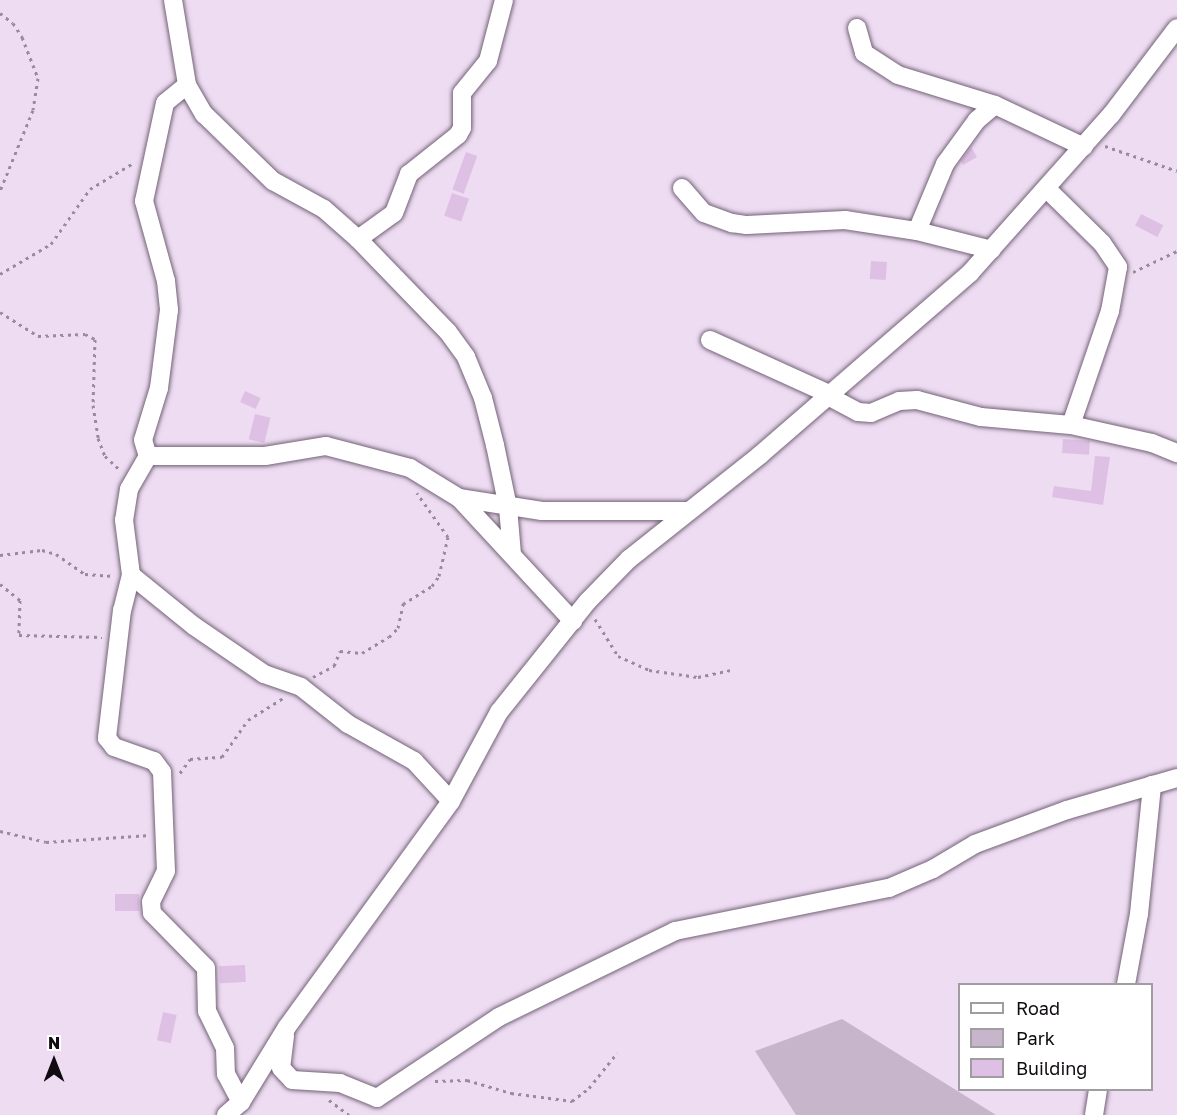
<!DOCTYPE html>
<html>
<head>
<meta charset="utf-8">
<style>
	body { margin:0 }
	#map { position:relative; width:1177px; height:1115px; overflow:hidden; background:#eedcf2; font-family:"Golos Text",sans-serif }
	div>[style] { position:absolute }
	.green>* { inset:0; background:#c7b5cb }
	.building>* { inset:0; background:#dec0e5; transform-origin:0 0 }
	.path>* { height:3px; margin-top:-1.5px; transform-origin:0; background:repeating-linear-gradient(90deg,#988b9b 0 3px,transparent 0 7.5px) }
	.roads { filter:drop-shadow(0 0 2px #736377) drop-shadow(0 0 2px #736377) }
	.minor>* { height:18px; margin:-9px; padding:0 9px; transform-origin:9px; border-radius:9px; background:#fff }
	span { translate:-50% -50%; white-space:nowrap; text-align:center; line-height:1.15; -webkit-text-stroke:5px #fff; paint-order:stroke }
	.legend { position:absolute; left:958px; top:983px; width:195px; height:108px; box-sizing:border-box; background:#fff; border:2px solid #9f9da0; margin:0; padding:8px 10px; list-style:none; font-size:18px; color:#100a11 }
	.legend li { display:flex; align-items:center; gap:12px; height:30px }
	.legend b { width:30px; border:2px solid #9f9da0 }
	.north { position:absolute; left:24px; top:1031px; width:60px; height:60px; -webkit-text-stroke:4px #fff; paint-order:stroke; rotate:0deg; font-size:16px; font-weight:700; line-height:24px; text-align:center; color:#100a11 }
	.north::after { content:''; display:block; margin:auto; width:21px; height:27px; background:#100a11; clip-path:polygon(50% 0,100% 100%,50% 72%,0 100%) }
</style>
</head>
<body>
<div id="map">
	<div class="green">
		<div style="clip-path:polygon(842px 1019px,996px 1115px,796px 1115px,755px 1051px)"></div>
	</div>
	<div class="building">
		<div style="clip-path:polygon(971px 147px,977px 157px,963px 165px,961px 161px)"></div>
		<div style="left:466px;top:152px;width:12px;height:40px;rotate:20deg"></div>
		<div style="left:452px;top:193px;width:18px;height:24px;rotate:19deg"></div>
		<div style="left:1141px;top:214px;width:25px;height:13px;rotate:27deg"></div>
		<div style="left:871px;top:261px;width:16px;height:18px;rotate:4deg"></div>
		<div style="left:245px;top:391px;width:17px;height:12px;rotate:24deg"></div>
		<div style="left:255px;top:414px;width:16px;height:26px;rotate:14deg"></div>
		<div style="left:1063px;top:439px;width:27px;height:14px;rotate:4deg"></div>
		<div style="clip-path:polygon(1095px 456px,1110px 457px,1103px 505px,1052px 497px,1054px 486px,1091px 491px)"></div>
		<div style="left:115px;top:894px;width:24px;height:17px"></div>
		<div style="left:245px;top:965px;width:17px;height:26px;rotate:87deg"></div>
		<div style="left:163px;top:1012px;width:14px;height:29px;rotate:12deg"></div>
	</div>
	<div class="path">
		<div style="left:0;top:13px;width:16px;rotate:38deg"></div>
		<div style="left:13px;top:23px;width:17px;rotate:57deg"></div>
		<div style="left:22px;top:37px;width:44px;rotate:68.7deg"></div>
		<div style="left:38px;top:78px;width:32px;rotate:99deg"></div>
		<div style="left:33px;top:110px;width:87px;rotate:112.2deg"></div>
		<div style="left:1105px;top:146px;width:76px;rotate:19.1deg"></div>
		<div style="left:1133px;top:272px;width:49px;rotate:-25.5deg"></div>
		<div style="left:0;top:274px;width:59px;rotate:-30.5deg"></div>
		<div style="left:51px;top:244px;width:67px;rotate:-54.7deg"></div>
		<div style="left:90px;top:189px;width:52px;rotate:-31deg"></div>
		<div style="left:0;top:312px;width:45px;rotate:32.3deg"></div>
		<div style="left:38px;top:336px;width:47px;rotate:-2.4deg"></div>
		<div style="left:85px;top:334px;width:11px;rotate:27deg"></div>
		<div style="left:95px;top:339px;width:66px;rotate:91.7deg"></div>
		<div style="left:93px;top:405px;width:33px;rotate:81deg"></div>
		<div style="left:98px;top:438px;width:19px;rotate:69deg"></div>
		<div style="left:105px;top:456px;width:22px;rotate:43deg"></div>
		<div style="left:0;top:555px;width:42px;rotate:-6.8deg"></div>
		<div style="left:42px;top:550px;width:15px;rotate:16deg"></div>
		<div style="left:56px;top:554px;width:35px;rotate:35deg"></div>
		<div style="left:85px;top:574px;width:29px;rotate:4deg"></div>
		<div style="left:0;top:584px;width:26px;rotate:39deg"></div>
		<div style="left:20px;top:600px;width:35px;rotate:92deg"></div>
		<div style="left:19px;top:635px;width:83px;rotate:1.4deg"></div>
		<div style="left:595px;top:619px;width:44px;rotate:58.1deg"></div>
		<div style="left:618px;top:656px;width:34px;rotate:24deg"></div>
		<div style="left:649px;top:670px;width:49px;rotate:8.1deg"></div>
		<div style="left:698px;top:677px;width:33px;rotate:-12deg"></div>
		<div style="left:313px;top:677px;width:24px;rotate:-28deg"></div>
		<div style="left:334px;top:666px;width:16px;rotate:-68deg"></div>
		<div style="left:340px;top:651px;width:22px;rotate:5deg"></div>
		<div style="left:362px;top:653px;width:31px;rotate:-31deg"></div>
		<div style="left:389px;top:637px;width:13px;rotate:-45deg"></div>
		<div style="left:398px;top:628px;width:25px;rotate:-78deg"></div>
		<div style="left:403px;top:604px;width:34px;rotate:-32deg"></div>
		<div style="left:432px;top:586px;width:12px;rotate:-55deg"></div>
		<div style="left:439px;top:576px;width:40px;rotate:-77deg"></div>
		<div style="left:448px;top:537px;width:54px;rotate:-125.2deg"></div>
		<div style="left:180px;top:773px;width:17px;rotate:-54deg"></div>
		<div style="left:190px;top:759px;width:32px;rotate:-4deg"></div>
		<div style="left:222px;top:757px;width:45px;rotate:-54.9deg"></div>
		<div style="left:248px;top:720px;width:41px;rotate:-32.2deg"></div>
		<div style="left:0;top:831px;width:47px;rotate:13.4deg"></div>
		<div style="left:46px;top:842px;width:104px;rotate:-3.9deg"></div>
		<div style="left:435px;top:1081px;width:32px;rotate:-2deg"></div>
		<div style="left:467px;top:1080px;width:46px;rotate:16.5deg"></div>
		<div style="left:511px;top:1093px;width:62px;rotate:7.5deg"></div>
		<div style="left:572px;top:1101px;width:21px;rotate:-37deg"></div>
		<div style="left:589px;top:1088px;width:45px;rotate:-51.3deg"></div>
		<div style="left:329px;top:1100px;width:25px;rotate:37deg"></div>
	</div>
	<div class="roads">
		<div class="minor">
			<div style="left:173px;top:0;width:86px;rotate:80.6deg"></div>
			<div style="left:187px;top:85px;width:34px;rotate:60deg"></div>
			<div style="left:204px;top:114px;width:96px;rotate:44.2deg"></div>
			<div style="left:273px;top:181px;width:58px;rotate:28.8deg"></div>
			<div style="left:324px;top:209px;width:45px;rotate:41.4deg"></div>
			<div style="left:358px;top:239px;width:129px;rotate:45.9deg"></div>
			<div style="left:448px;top:332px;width:31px;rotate:54deg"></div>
			<div style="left:466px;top:357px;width:44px;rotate:67.5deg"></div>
			<div style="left:483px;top:398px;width:49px;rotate:75.7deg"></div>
			<div style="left:495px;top:445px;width:63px;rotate:78.2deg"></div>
			<div style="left:508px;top:507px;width:48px;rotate:85.2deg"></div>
			<div style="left:857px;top:28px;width:26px;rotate:74deg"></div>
			<div style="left:864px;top:53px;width:40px;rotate:32.9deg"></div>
			<div style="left:898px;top:75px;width:102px;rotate:17.2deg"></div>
			<div style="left:995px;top:105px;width:98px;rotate:25.3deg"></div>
			<div style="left:187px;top:85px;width:28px;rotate:141deg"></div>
			<div style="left:165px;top:103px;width:100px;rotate:102.1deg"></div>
			<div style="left:144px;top:201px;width:83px;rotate:74.6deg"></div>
			<div style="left:166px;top:281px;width:29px;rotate:84deg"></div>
			<div style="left:169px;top:310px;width:79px;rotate:97.3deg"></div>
			<div style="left:159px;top:388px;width:54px;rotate:107.1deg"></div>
			<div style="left:143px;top:440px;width:17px;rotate:73deg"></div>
			<div style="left:148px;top:456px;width:38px;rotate:120deg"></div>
			<div style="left:129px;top:489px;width:31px;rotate:99deg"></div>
			<div style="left:124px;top:520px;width:55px;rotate:82.7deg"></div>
			<div style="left:131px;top:575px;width:81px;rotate:39deg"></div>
			<div style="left:194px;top:626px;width:85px;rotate:34.4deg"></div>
			<div style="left:264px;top:674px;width:39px;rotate:19deg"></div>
			<div style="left:301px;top:687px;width:60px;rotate:38.2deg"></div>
			<div style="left:348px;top:724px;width:76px;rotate:29.3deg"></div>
			<div style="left:414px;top:761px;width:54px;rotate:47.2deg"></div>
			<div style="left:682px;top:188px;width:33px;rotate:49deg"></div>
			<div style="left:704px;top:213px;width:30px;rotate:20deg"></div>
			<div style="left:732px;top:223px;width:15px;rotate:8deg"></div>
			<div style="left:747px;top:225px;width:98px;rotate:-2.9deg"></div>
			<div style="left:845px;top:220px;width:73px;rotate:8.7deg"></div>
			<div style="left:917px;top:231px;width:77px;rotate:14.2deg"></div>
			<div style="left:1047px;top:189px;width:77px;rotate:44.5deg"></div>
			<div style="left:1102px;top:243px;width:29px;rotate:56deg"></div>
			<div style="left:1118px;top:267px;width:45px;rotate:100.3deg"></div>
			<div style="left:1110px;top:311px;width:120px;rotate:108.9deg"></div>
			<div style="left:917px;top:231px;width:73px;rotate:-67.3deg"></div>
			<div style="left:945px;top:164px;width:54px;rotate:-54deg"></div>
			<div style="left:977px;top:120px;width:23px;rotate:-40deg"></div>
			<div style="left:358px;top:239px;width:44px;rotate:-35.8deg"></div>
			<div style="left:394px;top:213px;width:42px;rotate:-69deg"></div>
			<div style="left:409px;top:174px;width:63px;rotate:-38.5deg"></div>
			<div style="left:458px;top:135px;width:8px;rotate:-60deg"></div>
			<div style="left:462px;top:128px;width:35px;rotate:-90deg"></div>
			<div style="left:462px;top:93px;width:41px;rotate:-50.9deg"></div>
			<div style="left:488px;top:61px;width:63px;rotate:-75.3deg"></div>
			<div style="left:710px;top:340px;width:133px;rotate:24.4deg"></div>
			<div style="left:828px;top:396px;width:34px;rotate:28deg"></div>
			<div style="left:858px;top:412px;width:13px;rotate:4deg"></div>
			<div style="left:871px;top:413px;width:30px;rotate:-23deg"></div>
			<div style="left:899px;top:401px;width:18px;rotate:-3deg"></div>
			<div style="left:917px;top:400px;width:66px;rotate:14.9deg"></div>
			<div style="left:981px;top:417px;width:90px;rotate:5.1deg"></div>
			<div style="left:1071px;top:425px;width:83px;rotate:12.5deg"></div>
			<div style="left:1152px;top:443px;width:27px;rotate:22deg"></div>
			<div style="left:148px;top:456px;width:117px"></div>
			<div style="left:265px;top:456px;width:62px;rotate:-9.3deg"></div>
			<div style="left:326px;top:446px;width:87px;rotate:14.7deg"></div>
			<div style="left:410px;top:468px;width:57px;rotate:31.5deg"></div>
			<div style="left:459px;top:498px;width:168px;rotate:47.2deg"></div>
			<div style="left:459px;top:498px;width:84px;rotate:8.9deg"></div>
			<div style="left:542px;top:511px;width:146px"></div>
			<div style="left:131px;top:575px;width:36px;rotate:104deg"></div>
			<div style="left:122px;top:610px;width:129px;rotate:96.7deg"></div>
			<div style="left:107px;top:738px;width:11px;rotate:52deg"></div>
			<div style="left:114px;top:747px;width:42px;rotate:19.3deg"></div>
			<div style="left:154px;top:761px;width:14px;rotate:54deg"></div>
			<div style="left:162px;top:772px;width:99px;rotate:87.7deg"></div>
			<div style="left:166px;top:871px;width:34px;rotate:116deg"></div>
			<div style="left:151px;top:902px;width:11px;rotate:85deg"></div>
			<div style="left:152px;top:913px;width:77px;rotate:45.5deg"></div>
			<div style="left:206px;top:968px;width:43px;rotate:88.7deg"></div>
			<div style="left:207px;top:1011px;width:41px;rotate:64.1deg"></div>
			<div style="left:225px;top:1048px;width:26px;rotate:88deg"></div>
			<div style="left:226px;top:1074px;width:32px;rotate:62deg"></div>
			<div style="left:1126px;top:984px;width:71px;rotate:-79.5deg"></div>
			<div style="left:1139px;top:914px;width:130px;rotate:-84.2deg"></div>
			<div style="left:285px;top:1036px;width:32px;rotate:97deg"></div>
			<div style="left:281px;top:1068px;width:16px;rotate:47deg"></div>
			<div style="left:292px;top:1080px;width:48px;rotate:3.6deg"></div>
			<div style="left:340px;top:1083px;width:40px;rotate:22deg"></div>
			<div style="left:377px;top:1098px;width:146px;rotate:-33.6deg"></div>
			<div style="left:499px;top:1017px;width:196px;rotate:-26deg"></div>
			<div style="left:675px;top:931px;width:218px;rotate:-11.4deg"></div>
			<div style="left:889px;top:888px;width:48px;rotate:-23.4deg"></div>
			<div style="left:933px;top:869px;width:49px;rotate:-30.8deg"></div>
			<div style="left:975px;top:844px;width:98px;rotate:-20.3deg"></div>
			<div style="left:1067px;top:810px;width:115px;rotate:-16.2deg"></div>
			<div style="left:226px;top:1115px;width:20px;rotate:-41deg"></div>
			<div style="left:241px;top:1102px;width:88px;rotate:-58.5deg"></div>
			<div style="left:287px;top:1027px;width:279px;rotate:-54deg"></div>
			<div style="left:451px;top:801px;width:101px;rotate:-61.7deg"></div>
			<div style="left:499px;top:712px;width:142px;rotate:-51.3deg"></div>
			<div style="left:588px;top:601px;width:59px;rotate:-45.7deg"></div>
			<div style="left:629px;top:559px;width:167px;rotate:-38.4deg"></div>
			<div style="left:760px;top:455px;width:278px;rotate:-40.9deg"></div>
			<div style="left:970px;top:273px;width:212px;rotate:-48.3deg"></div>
			<div style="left:1111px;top:115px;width:109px;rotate:-52.8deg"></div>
			<div style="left:1094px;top:1115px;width:25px;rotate:-81deg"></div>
		</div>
	</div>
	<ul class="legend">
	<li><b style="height:8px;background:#fff"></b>Road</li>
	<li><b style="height:16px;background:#c7b5cb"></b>Park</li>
	<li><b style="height:16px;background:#dec0e5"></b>Building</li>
	</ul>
	<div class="north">N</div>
</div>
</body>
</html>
